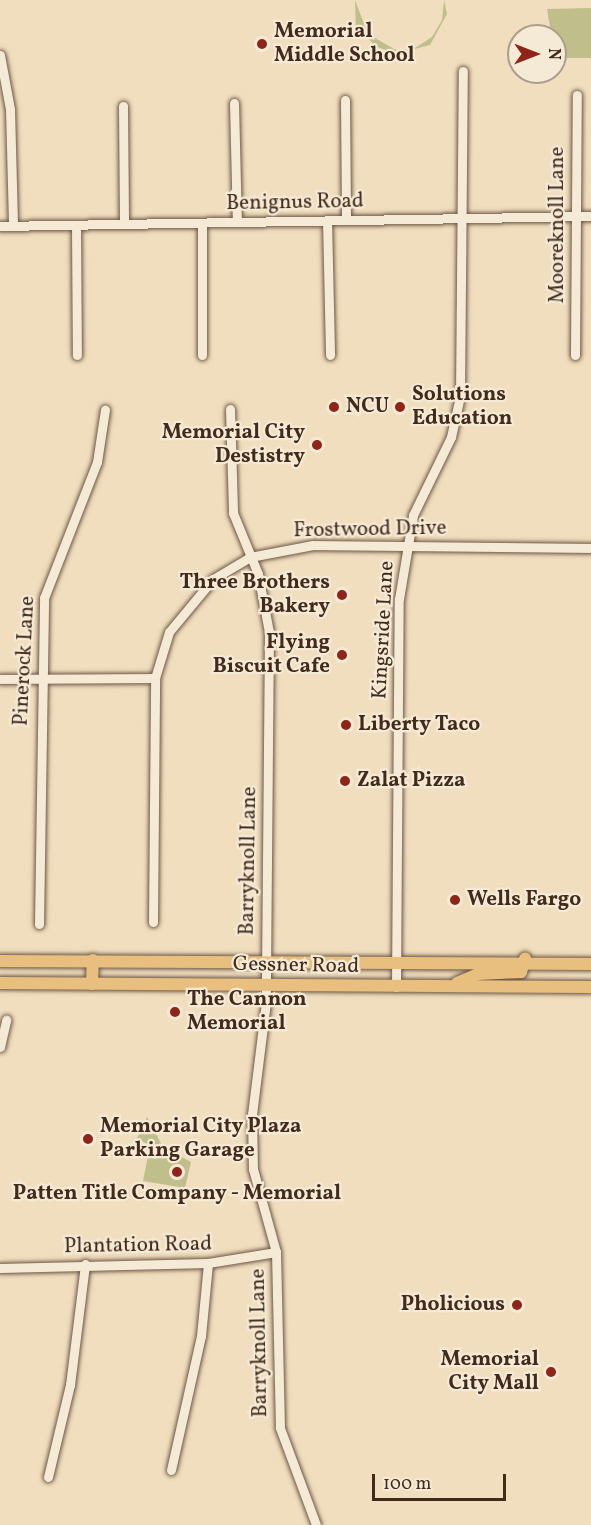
<!DOCTYPE html>
<html>
<head>
<meta charset="utf-8">
<style>
	body { margin:0 }
	#map { position:relative; width:591px; height:1525px; overflow:hidden; background:#f0debe; font-family:Vollkorn,serif }
	div>[style] { position:absolute }
	.green>* { inset:0; background:#c0bf8c }
	.roads { filter:drop-shadow(0 0 2px #6e5745) drop-shadow(0 0 2px #6e5745) }
	.minor>* { height:9px; margin:-4.5px; padding:0 4.5px; transform-origin:4.5px; border-radius:4.5px; background:#f5ead5 }
	.major>* { height:12px; margin:-6px; padding:0 6px; transform-origin:6px; border-radius:6px; background:#e8bf7f }
	.dots>* { width:16px; height:16px; translate:-50% -50%; box-sizing:border-box; border:3px solid #f5ead5; border-radius:50% }
	span { translate:-50% -50%; white-space:nowrap; text-align:center; line-height:1.15; -webkit-text-stroke:4.5px #f5ead5; paint-order:stroke }
	.poi-label { font-size:21px; color:#422a1d; font-weight:700 }
	.left { translate:0 -50%; text-align:left }
	.right { translate:-100% -50%; text-align:right }
	.street-label { font-size:21px; color:#422a1d }
	.north { position:absolute; left:507px; top:24px; width:60px; height:60px; box-sizing:border-box; background:#f5ead5; border:2px solid #ad9d8b; border-radius:50%; rotate:90deg; font-size:16px; font-weight:700; line-height:24px; text-align:center; color:#422a1d }
	.north::after { content:''; display:block; margin:auto; width:21px; height:27px; background:#8f2418; clip-path:polygon(50% 0,100% 100%,50% 72%,0 100%) }
	.scale { position:absolute; left:372px; top:1474px; width:134px; height:27px; box-sizing:border-box; border:3px solid #422a1d; border-top:0; padding-left:8px; font-size:18px; line-height:21px; white-space:nowrap; color:#422a1d; -webkit-text-stroke:4px #f5ead5; paint-order:stroke }
</style>
</head>
<body>
<div id="map">
	<div class="green">
		<div style="clip-path:polygon(355px 0,368px 34px,396px 50px,415px 48px,432px 37px,442px 20px,444px 0,447px 14px,430px 45px,395px 54px,375px 46px,361px 30px,356px 36px)"></div>
		<div style="clip-path:polygon(591px 8px,591px 58px,555px 58px,547px 9px)"></div>
		<div style="clip-path:polygon(147px 1117px,163px 1147px,191px 1162px,185px 1188px,143px 1181px,150px 1146px,137px 1138px)"></div>
	</div>
	<div class="roads">
		<div class="minor">
			<div style="left:0;top:55px;width:55px;rotate:79.5deg"></div>
			<div style="left:10px;top:109px;width:117px;rotate:88.5deg"></div>
			<div style="left:345px;top:100px;width:120px;rotate:89.5deg"></div>
			<div style="left:234px;top:103px;width:119px;rotate:88.6deg"></div>
			<div style="left:123px;top:106px;width:118px;rotate:89.5deg"></div>
			<div style="left:327px;top:220px;width:135px;rotate:88.7deg"></div>
			<div style="left:202px;top:223px;width:132px;rotate:90deg"></div>
			<div style="left:76px;top:225px;width:130px;rotate:89.6deg"></div>
			<div style="left:0;top:226px;width:591px;rotate:-0.97deg"></div>
			<div style="left:575px;top:355px;width:260px;rotate:-89.6deg"></div>
			<div style="left:230px;top:409px;width:104px;rotate:88.3deg"></div>
			<div style="left:233px;top:513px;width:66px;rotate:67.7deg"></div>
			<div style="left:258px;top:574px;width:59px;rotate:79.3deg"></div>
			<div style="left:269px;top:632px;width:370px;rotate:90.5deg"></div>
			<div style="left:266px;top:1002px;width:113px;rotate:97.1deg"></div>
			<div style="left:252px;top:1114px;width:55px;rotate:89deg"></div>
			<div style="left:253px;top:1169px;width:86px;rotate:74.5deg"></div>
			<div style="left:276px;top:1252px;width:176px;rotate:88.7deg"></div>
			<div style="left:280px;top:1428px;width:103px;rotate:69.6deg"></div>
			<div style="left:0;top:679px;width:155px;rotate:-0.4deg"></div>
			<div style="left:153px;top:922px;width:244px;rotate:-89.5deg"></div>
			<div style="left:155px;top:678px;width:48px;rotate:-73.1deg"></div>
			<div style="left:169px;top:632px;width:69px;rotate:-50.3deg"></div>
			<div style="left:213px;top:579px;width:43px;rotate:-30.7deg"></div>
			<div style="left:250px;top:557px;width:64px;rotate:-10.8deg"></div>
			<div style="left:313px;top:545px;width:278px;rotate:0.6deg"></div>
			<div style="left:39px;top:924px;width:326px;rotate:-89.1deg"></div>
			<div style="left:44px;top:598px;width:146px;rotate:-68.7deg"></div>
			<div style="left:97px;top:462px;width:53px;rotate:-81.3deg"></div>
			<div style="left:396px;top:987px;width:388px;rotate:-89.6deg"></div>
			<div style="left:399px;top:599px;width:85px;rotate:-80.5deg"></div>
			<div style="left:413px;top:515px;width:87px;rotate:-64deg"></div>
			<div style="left:451px;top:437px;width:42px;rotate:-77.6deg"></div>
			<div style="left:460px;top:396px;width:325px;rotate:-89.5deg"></div>
			<div style="left:0;top:1047px;width:28px;rotate:-77deg"></div>
			<div style="left:0;top:1268px;width:208px;rotate:-1.4deg"></div>
			<div style="left:208px;top:1263px;width:69px;rotate:-9.2deg"></div>
			<div style="left:171px;top:1470px;width:137px;rotate:-77.4deg"></div>
			<div style="left:201px;top:1336px;width:73px;rotate:-84.5deg"></div>
			<div style="left:48px;top:1477px;width:95px;rotate:-76.6deg"></div>
			<div style="left:70px;top:1385px;width:122px;rotate:-82.9deg"></div>
		</div>
		<div class="major">
			<div style="left:0;top:961px;width:591px;rotate:0.29deg"></div>
			<div style="left:0;top:983px;width:591px;rotate:0.39deg"></div>
			<div style="left:457px;top:983px;width:23px;rotate:-23deg"></div>
			<div style="left:478px;top:974px;width:43px;rotate:-2.7deg"></div>
			<div style="left:521px;top:972px;width:14px;rotate:-73deg"></div>
			<div style="left:92px;top:984px;width:24px;rotate:-88deg"></div>
		</div>
	</div>
	<div class="dots">
		<div style="left:262px;top:44px;background:#8f2418"></div>
		<div style="left:334px;top:407px;background:#8f2418"></div>
		<div style="left:400px;top:407px;background:#8f2418"></div>
		<div style="left:317px;top:445px;background:#8f2418"></div>
		<div style="left:342px;top:595px;background:#8f2418"></div>
		<div style="left:342px;top:655px;background:#8f2418"></div>
		<div style="left:346px;top:725px;background:#8f2418"></div>
		<div style="left:345px;top:781px;background:#8f2418"></div>
		<div style="left:455px;top:900px;background:#8f2418"></div>
		<div style="left:175px;top:1012px;background:#8f2418"></div>
		<div style="left:88px;top:1139px;background:#8f2418"></div>
		<div style="left:177px;top:1172px;background:#8f2418"></div>
		<div style="left:517px;top:1305px;background:#8f2418"></div>
		<div style="left:551px;top:1372px;background:#8f2418"></div>
	</div>
	<div class="poi-label">
		<span class="left" style="left:274px;top:44px">Memorial<br>Middle School</span>
		<span class="left" style="left:412px;top:407px">Solutions<br>Education</span>
		<span class="left" style="left:346px;top:407px">NCU</span>
		<span class="right" style="left:305px;top:445px">Memorial City<br>Destistry</span>
		<span class="right" style="left:330px;top:595px">Three Brothers<br>Bakery</span>
		<span class="right" style="left:330px;top:655px">Flying<br>Biscuit Cafe</span>
		<span class="left" style="left:358px;top:725px">Liberty Taco</span>
		<span class="left" style="left:357px;top:781px">Zalat Pizza</span>
		<span class="left" style="left:467px;top:900px">Wells Fargo</span>
		<span class="left" style="left:187px;top:1012px">The Cannon<br>Memorial</span>
		<span class="left" style="left:100px;top:1139px">Memorial City Plaza<br>Parking Garage</span>
		<span style="left:177px;top:1194px">Patten Title Company - Memorial</span>
		<span class="right" style="left:505px;top:1305px">Pholicious</span>
		<span class="right" style="left:539px;top:1372px">Memorial<br>City Mall</span>
	</div>
	<div class="street-label">
		<span style="left:295px;top:203px;rotate:-1deg">Benignus Road</span>
		<span style="left:558px;top:225px;rotate:-90deg">Mooreknoll Lane</span>
		<span style="left:370px;top:530px;rotate:-1deg">Frostwood Drive</span>
		<span style="left:384px;top:630px;rotate:-87deg">Kingsride Lane</span>
		<span style="left:25px;top:661px;rotate:-87deg">Pinerock Lane</span>
		<span style="left:249px;top:861px;rotate:-89deg">Barryknoll Lane</span>
		<span style="left:296px;top:966px;rotate:1deg">Gessner Road</span>
		<span style="left:138px;top:1246px;rotate:-1deg">Plantation Road</span>
		<span style="left:260px;top:1343px;rotate:-91deg">Barryknoll Lane</span>
	</div>
	<div class="north">N</div>
	<div class="scale">100 m</div>
</div>
</body>
</html>
